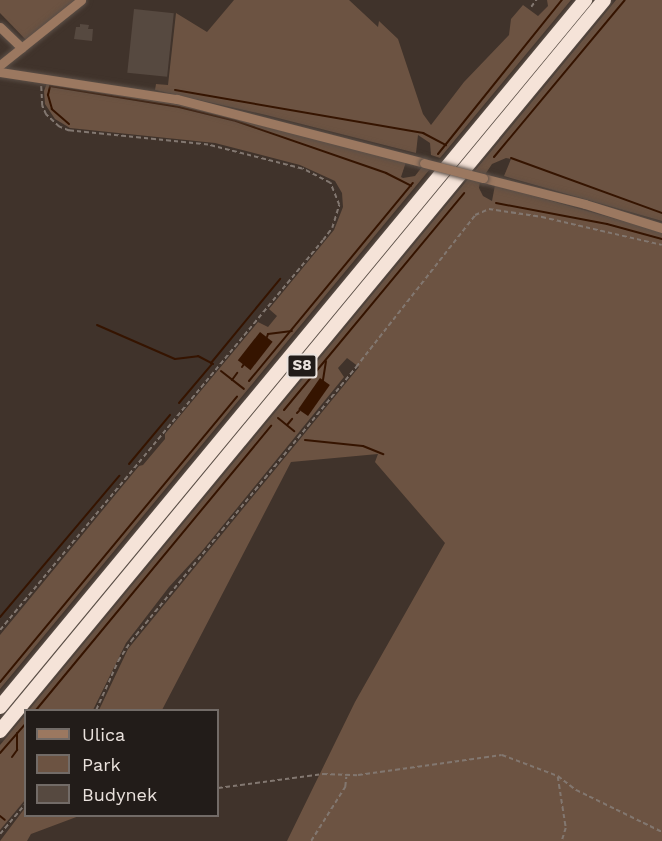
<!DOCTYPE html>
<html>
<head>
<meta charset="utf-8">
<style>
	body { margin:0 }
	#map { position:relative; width:662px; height:841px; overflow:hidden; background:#40332b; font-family:"Work Sans",sans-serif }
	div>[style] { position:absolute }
	.green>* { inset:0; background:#6c5342 }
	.water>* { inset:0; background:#351400; transform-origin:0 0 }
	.stream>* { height:2px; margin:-1px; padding:0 1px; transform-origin:1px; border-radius:1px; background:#351400 }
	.building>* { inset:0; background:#564940; transform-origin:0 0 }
	.path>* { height:1.5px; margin-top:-0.75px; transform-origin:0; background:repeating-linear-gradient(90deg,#827770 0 4.5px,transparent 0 7.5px) }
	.roads { filter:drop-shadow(0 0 2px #5b4f47) drop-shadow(0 0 2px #5b4f47) }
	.minor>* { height:9px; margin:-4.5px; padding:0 4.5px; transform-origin:4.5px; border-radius:4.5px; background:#9b7860 }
	.highway>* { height:14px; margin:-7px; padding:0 7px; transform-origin:7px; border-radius:7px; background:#f5e3d8 }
	.bridges { filter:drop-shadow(0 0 2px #5b4f47) drop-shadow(0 0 2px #5b4f47) }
	.minor-bridge>* { height:9px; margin:-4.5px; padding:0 4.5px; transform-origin:4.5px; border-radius:4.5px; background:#9b7860 }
	span { translate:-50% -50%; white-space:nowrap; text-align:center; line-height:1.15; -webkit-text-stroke:5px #221c19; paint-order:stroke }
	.shield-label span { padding:2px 4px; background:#221c19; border:2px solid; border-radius:4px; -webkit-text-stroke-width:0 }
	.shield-label { font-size:15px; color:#eae2dd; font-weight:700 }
	.legend { position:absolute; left:24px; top:709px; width:195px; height:108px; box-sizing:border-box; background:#221c19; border:2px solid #726b67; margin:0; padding:8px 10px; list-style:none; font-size:18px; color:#eae2dd }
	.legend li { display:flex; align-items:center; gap:12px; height:30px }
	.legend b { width:30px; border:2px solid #726b67 }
</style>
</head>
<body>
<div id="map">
	<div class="green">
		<div style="clip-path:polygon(0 0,77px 0,27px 41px,0 13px)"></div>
		<div style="clip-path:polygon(234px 0,349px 0,378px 27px,379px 21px,398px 39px,423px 114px,431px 125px,464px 82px,509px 35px,511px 19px,523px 5px,538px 16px,548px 6px,547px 0,571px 0,440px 158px,431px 155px,430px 143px,418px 135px,416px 153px,266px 115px,155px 90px,156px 84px,168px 85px,176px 13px,207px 32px)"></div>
		<div style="clip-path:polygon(616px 0,662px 0,662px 221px,504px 176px,511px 159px,506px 158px,492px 164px,480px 182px,479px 188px,483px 196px,492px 201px,495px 185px,662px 232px,662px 841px,287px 841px,355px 702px,445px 543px,375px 462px,378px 454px,291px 462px,162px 710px,99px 710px,128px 649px,359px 367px,347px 358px,338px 368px,344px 377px,202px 551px,169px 587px,126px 643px,93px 710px,29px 710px)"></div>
		<div style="clip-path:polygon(47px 83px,158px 99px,406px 162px,401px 177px,403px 178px,415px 176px,422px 167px,430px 169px,0 689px,0 635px,139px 466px,143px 465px,165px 439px,165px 434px,258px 322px,268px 327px,277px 316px,269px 309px,334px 230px,343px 207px,342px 193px,335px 181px,300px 165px,215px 143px,70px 128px,55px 119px,45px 104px,44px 91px)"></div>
		<div style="clip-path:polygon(25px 715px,25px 800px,0 830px,0 745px)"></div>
		<div style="clip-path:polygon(25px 808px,26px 816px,79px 816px,31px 834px,27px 841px,0 841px)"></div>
	</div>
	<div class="water">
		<div style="left:260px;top:332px;width:16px;height:36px;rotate:38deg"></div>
		<div style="left:320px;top:378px;width:12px;height:38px;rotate:35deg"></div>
	</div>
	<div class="stream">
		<div style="left:175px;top:90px;width:252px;rotate:9.8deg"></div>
		<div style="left:423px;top:133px;width:26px;rotate:28deg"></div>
		<div style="left:69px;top:124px;width:23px;rotate:-139deg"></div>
		<div style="left:52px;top:109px;width:15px;rotate:-106deg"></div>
		<div style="left:48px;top:95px;width:9px;rotate:-77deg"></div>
		<div style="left:50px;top:86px;width:131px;rotate:9.2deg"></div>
		<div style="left:179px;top:107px;width:59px;rotate:13.8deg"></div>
		<div style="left:236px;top:121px;width:159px;rotate:19.1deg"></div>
		<div style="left:386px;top:173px;width:28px;rotate:27deg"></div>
		<div style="left:438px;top:154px;width:198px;rotate:-51.2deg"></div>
		<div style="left:494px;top:157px;width:204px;rotate:-50.2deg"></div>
		<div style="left:511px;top:158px;width:161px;rotate:20deg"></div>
		<div style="left:496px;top:203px;width:113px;rotate:10.7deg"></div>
		<div style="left:607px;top:224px;width:57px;rotate:15.3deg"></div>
		<div style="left:97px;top:325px;width:85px;rotate:23.6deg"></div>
		<div style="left:175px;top:359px;width:23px;rotate:-7deg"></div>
		<div style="left:198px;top:356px;width:17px;rotate:28deg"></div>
		<div style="left:267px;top:337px;width:3px;rotate:-72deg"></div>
		<div style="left:268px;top:334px;width:24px;rotate:-7deg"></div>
		<div style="left:211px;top:363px;width:109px;rotate:-50.6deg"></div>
		<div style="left:242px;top:367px;width:4px;rotate:-56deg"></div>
		<div style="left:221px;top:371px;width:29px;rotate:38deg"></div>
		<div style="left:232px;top:380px;width:9px;rotate:-54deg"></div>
		<div style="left:323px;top:380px;width:19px;rotate:-81deg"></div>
		<div style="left:249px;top:381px;width:257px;rotate:-50.4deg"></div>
		<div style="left:179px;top:403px;width:51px;rotate:-49.8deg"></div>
		<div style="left:284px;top:410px;width:282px;rotate:-50.3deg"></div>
		<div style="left:297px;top:413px;width:3px;rotate:-45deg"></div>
		<div style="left:278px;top:418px;width:21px;rotate:39deg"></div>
		<div style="left:287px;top:425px;width:8px;rotate:-50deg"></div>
		<div style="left:305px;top:440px;width:58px;rotate:5.9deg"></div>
		<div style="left:363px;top:446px;width:22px;rotate:22deg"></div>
		<div style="left:129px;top:464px;width:64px;rotate:-50.1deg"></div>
		<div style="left:0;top:617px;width:185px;rotate:-49.8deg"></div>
		<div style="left:0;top:682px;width:371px;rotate:-50.3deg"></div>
		<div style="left:36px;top:710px;width:369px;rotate:-50.4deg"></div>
		<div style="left:0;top:753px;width:40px;rotate:-49deg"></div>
		<div style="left:12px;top:757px;width:9px;rotate:-54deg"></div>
		<div style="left:17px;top:750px;width:17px;rotate:-90deg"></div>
		<div style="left:0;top:816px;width:6px;rotate:39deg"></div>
	</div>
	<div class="building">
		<div style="left:134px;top:9px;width:40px;height:64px;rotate:6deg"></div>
		<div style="clip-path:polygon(80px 24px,89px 25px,88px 29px,93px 29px,92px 41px,74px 39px,76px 27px,80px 27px)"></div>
	</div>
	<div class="path">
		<div style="left:531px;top:7px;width:9px;rotate:-54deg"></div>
		<div style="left:0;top:630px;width:506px;rotate:-50.37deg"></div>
		<div style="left:323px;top:240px;width:15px;rotate:-53deg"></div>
		<div style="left:332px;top:228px;width:24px;rotate:-73deg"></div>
		<div style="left:339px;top:205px;width:24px;rotate:-112deg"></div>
		<div style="left:330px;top:183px;width:31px;rotate:-153deg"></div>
		<div style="left:302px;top:169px;width:97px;rotate:-165.7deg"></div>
		<div style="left:208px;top:145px;width:140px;rotate:-174.2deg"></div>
		<div style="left:69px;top:131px;width:11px;rotate:-158deg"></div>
		<div style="left:59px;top:127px;width:18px;rotate:-137deg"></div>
		<div style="left:46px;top:115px;width:10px;rotate:-114deg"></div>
		<div style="left:42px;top:106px;width:20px;rotate:-93deg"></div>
		<div style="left:96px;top:710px;width:54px;rotate:-65.8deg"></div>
		<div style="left:118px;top:661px;width:24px;rotate:-57deg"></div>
		<div style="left:131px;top:641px;width:355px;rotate:-50.6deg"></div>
		<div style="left:356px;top:367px;width:193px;rotate:-51.9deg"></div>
		<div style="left:475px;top:215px;width:15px;rotate:-23deg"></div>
		<div style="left:489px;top:209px;width:54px;rotate:8.6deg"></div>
		<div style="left:542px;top:217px;width:123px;rotate:13.1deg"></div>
		<div style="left:558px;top:777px;width:52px;rotate:81.1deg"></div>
		<div style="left:566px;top:828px;width:14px;rotate:107deg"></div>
		<div style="left:218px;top:788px;width:106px;rotate:-7.6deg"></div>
		<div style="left:323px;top:774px;width:35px;rotate:2deg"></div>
		<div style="left:358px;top:775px;width:145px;rotate:-7.9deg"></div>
		<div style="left:502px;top:755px;width:60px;rotate:20.6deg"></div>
		<div style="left:558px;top:776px;width:23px;rotate:38deg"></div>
		<div style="left:576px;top:790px;width:96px;rotate:26deg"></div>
		<div style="left:0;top:834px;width:40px;rotate:-50deg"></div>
		<div style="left:311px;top:841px;width:64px;rotate:-57.8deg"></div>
		<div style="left:345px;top:787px;width:10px;rotate:-84deg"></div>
	</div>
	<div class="roads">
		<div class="minor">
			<div style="left:0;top:27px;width:30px;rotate:44deg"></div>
			<div style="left:0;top:65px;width:104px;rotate:-38.7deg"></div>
			<div style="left:0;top:72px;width:179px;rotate:8.7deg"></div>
			<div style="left:177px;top:99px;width:255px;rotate:14.5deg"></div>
			<div style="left:483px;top:178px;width:105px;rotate:14.3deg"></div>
			<div style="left:585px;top:204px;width:81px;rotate:17.3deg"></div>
		</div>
		<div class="highway">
			<div style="left:0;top:707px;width:918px;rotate:-50.39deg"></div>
			<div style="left:0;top:731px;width:948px;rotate:-50.43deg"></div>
		</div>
	</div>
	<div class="bridges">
		<div class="minor-bridge">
			<div style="left:424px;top:163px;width:61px;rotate:14.3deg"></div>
		</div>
	</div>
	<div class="shield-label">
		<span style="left:302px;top:366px">S8</span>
	</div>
	<ul class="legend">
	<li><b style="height:8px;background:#9b7860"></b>Ulica</li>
	<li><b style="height:16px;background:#6c5342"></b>Park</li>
	<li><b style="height:16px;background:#564940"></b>Budynek</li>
	</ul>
</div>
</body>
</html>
